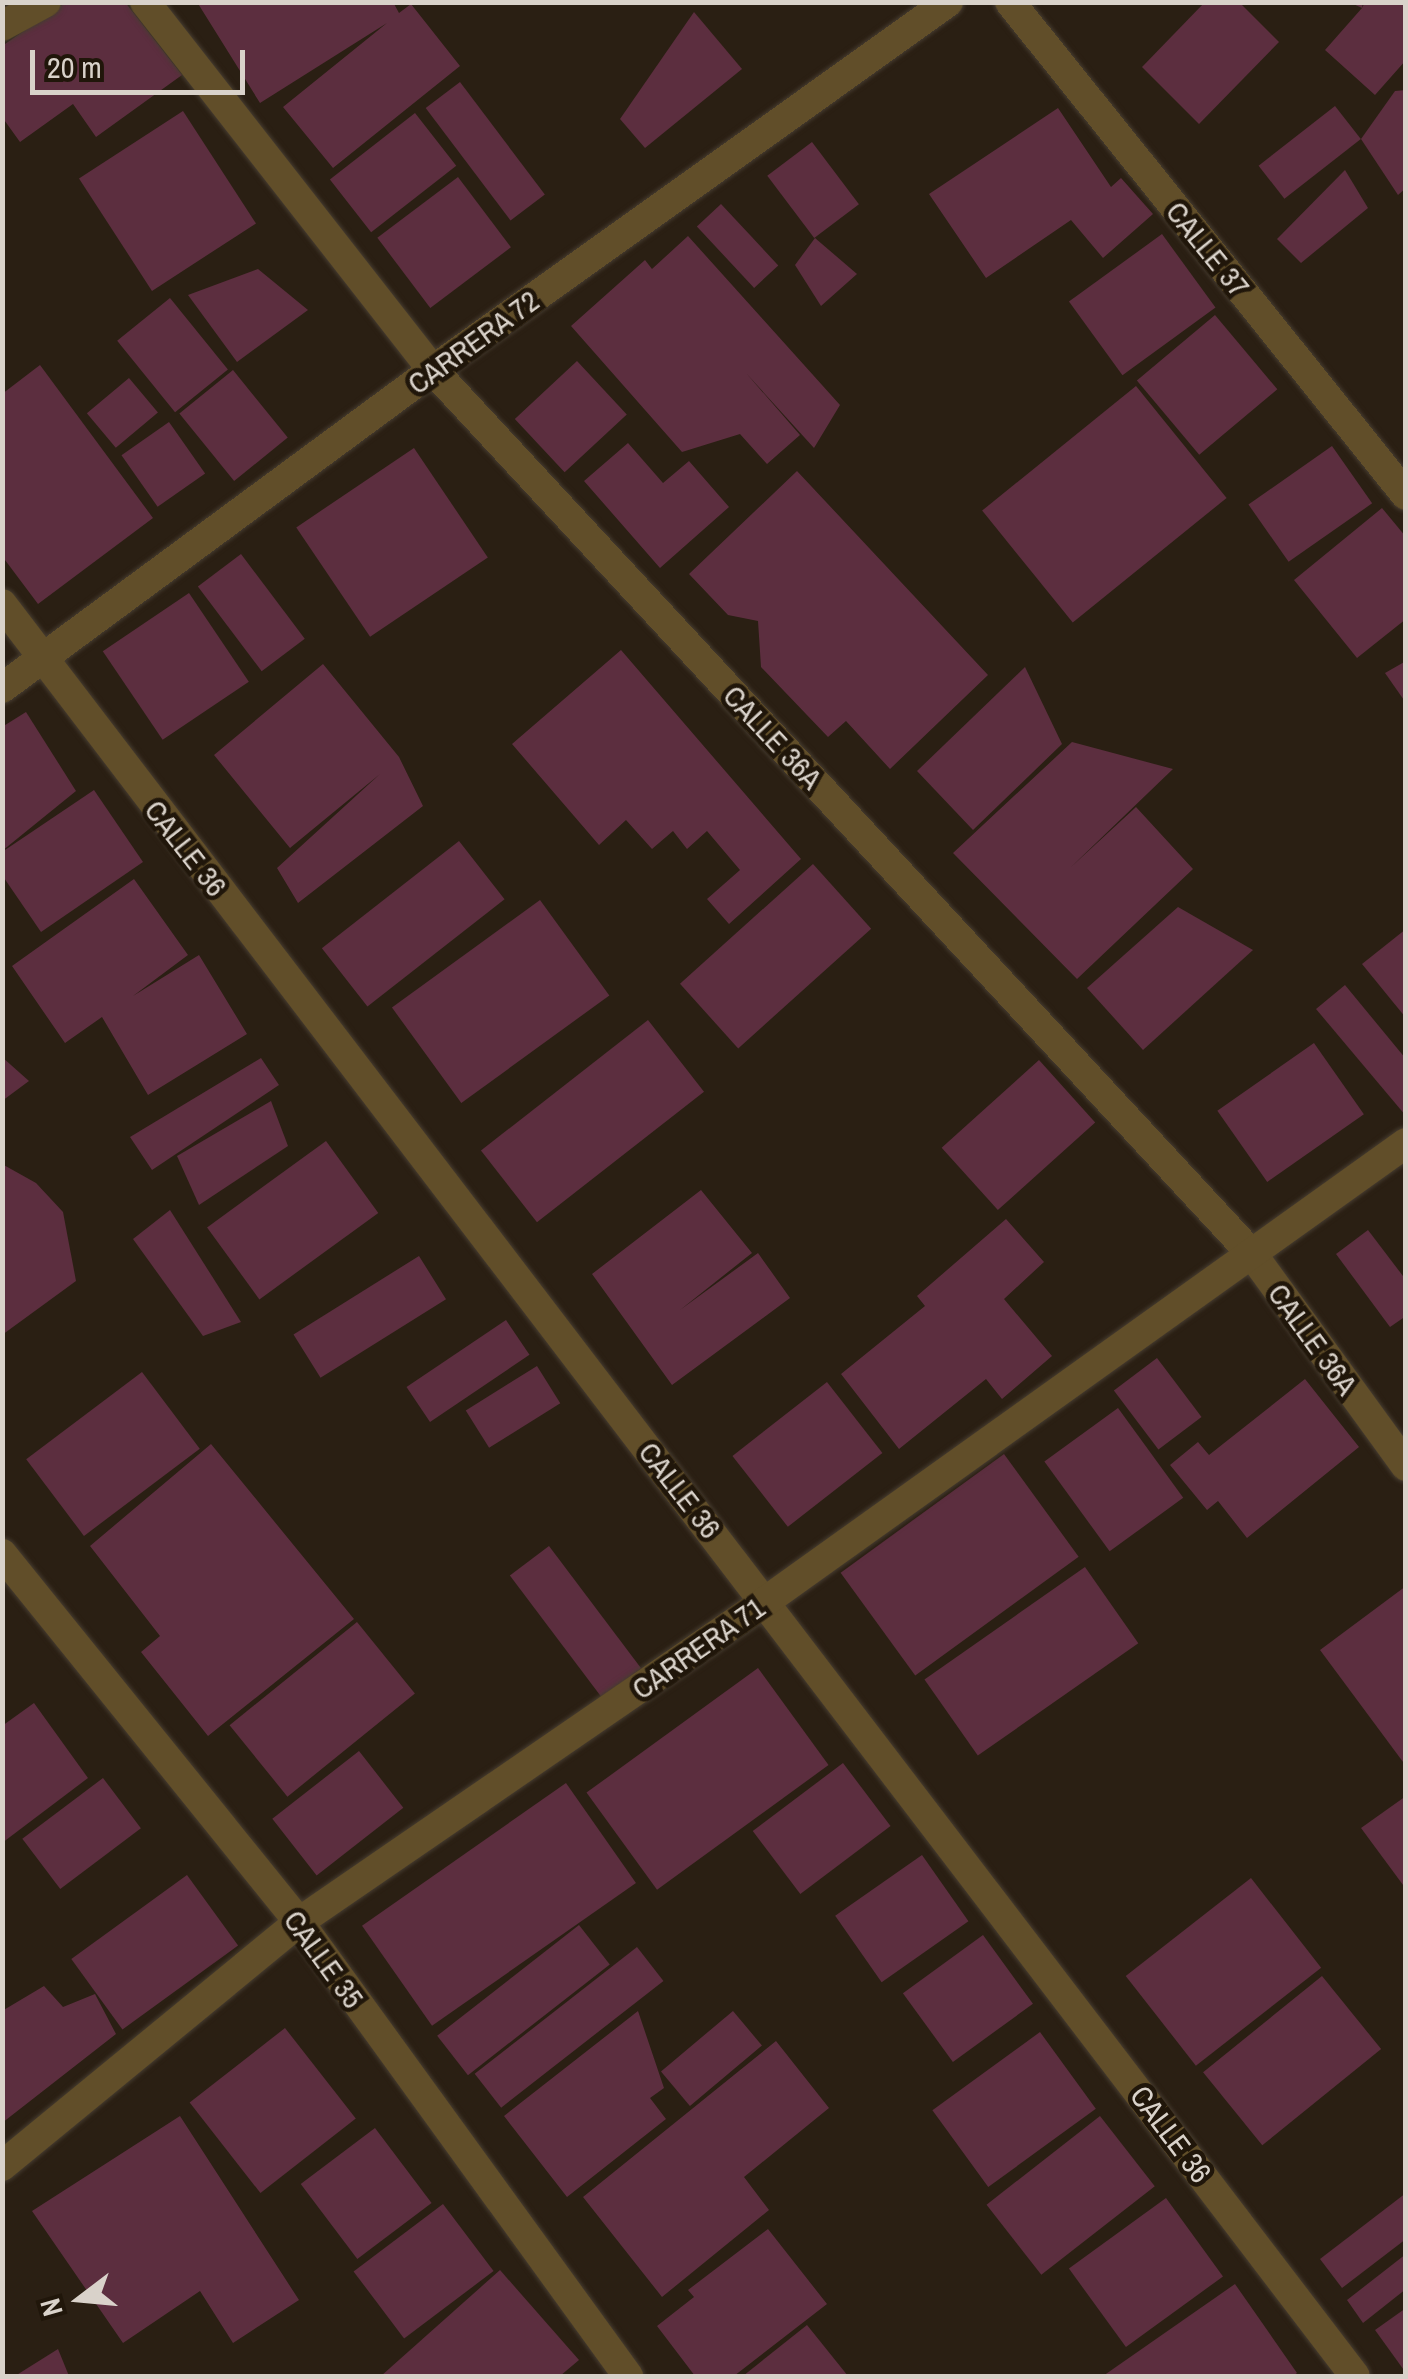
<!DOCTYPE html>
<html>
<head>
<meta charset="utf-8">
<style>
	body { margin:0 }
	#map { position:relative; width:1408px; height:2379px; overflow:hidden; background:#2a1f13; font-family:"Archivo Narrow",sans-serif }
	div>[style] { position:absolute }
	.building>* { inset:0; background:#5c2e3f; transform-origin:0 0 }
	.roads { filter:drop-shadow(0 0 2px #463c30) drop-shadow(0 0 2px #463c30) }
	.minor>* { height:30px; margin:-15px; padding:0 15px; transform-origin:15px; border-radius:15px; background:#614e29 }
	span { translate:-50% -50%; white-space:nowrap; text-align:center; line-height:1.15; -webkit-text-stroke:9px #20160a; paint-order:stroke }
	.street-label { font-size:30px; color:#d9d2ca }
	.frame { position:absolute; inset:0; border:5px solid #d9d2ca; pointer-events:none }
	.north { position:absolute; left:30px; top:2249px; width:100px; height:100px; -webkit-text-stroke:8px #20160a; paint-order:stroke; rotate:254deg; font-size:28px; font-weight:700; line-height:40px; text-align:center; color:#d9d2ca }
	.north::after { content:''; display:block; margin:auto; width:35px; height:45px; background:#d9d2ca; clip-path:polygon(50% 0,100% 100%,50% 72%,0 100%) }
	.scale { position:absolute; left:30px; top:50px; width:215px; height:45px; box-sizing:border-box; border:5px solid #d9d2ca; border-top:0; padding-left:12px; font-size:30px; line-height:35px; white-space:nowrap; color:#d9d2ca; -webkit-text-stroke:8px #20160a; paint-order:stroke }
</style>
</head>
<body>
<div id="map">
	<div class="building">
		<div style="clip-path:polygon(66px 2px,125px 2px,182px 75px,96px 137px,73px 104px,20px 142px,2px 117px,2px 46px)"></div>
		<div style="clip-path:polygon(197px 2px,393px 2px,399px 13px,411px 4px,460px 66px,333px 168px,283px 107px,387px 23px,260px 103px)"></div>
		<div style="clip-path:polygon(1205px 2px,1239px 2px,1279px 42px,1199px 124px,1142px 67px)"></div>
		<div style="clip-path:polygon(1349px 2px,1363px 2px,1362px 8px,1365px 2px,1406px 2px,1406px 60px,1375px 95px,1325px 50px,1362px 8px)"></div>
		<div style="clip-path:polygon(694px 12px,742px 69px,645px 148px,620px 119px)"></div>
		<div style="left:460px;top:82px;width:141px;height:43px;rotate:53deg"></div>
		<div style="clip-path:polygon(1406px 90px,1406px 188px,1398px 195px,1361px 139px,1395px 91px)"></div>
		<div style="left:1335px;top:106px;width:42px;height:97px;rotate:52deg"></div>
		<div style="clip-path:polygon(1058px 108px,1111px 187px,1121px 178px,1153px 214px,1103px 258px,1071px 220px,986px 278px,929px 194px)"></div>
		<div style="left:183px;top:111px;width:134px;height:124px;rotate:57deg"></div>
		<div style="left:415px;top:113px;width:67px;height:108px;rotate:52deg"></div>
		<div style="left:812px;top:142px;width:78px;height:56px;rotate:53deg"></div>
		<div style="clip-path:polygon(1345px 170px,1368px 208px,1301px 263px,1277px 239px)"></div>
		<div style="left:458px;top:177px;width:88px;height:101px;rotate:53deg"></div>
		<div style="left:721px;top:204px;width:84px;height:33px;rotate:47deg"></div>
		<div style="left:1162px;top:234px;width:91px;height:115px;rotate:54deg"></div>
		<div style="clip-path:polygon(688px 236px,840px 405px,814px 448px,746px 373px,800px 435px,767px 464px,740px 434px,682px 452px,571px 326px,645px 260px,652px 269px)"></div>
		<div style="clip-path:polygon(815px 238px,857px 274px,821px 306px,795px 265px)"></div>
		<div style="clip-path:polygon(258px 269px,308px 310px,237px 362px,188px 295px)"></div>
		<div style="left:170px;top:298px;width:92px;height:68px;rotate:51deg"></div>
		<div style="left:1215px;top:315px;width:97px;height:102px;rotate:50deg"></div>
		<div style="left:577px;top:361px;width:73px;height:85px;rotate:47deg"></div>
		<div style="clip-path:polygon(40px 365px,153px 518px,38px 604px,2px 556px,2px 394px)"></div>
		<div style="left:233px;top:370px;width:87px;height:69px;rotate:51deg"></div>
		<div style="left:129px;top:378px;width:45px;height:55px;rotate:50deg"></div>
		<div style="left:1136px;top:386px;width:144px;height:198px;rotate:51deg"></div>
		<div style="left:169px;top:422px;width:63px;height:58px;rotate:55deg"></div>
		<div style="clip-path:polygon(628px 443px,663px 483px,689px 461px,729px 507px,660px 568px,584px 481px)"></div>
		<div style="left:1332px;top:446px;width:70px;height:102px;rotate:55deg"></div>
		<div style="left:414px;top:448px;width:132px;height:142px;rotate:56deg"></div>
		<div style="clip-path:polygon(797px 471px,988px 675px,890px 769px,846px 721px,828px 737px,761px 667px,758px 621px,728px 615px,689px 574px)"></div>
		<div style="clip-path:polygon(1382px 508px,1406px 537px,1406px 619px,1357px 658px,1294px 580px)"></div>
		<div style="left:241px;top:554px;width:106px;height:54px;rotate:53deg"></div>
		<div style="left:189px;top:593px;width:107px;height:104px;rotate:56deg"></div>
		<div style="clip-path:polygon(621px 650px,801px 859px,729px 924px,707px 899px,740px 870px,707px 831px,687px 849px,673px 831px,652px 849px,626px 820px,599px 845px,512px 744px)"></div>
		<div style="clip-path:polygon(1406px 661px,1406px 703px,1385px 673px)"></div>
		<div style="clip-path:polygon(323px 664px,399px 757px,423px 806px,298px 903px,277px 868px,380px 774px,290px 848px,214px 755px)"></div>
		<div style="clip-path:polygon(1025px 667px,1062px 744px,973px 830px,917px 771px)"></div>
		<div style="clip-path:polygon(26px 712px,76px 791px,2px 851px,2px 727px)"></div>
		<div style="clip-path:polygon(1072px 742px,1173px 769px,1070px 868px,1136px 807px,1193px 869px,1077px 979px,953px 853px)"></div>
		<div style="clip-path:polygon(94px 790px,143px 862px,41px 932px,2px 875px,2px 852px)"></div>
		<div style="left:459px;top:841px;width:74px;height:174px;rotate:52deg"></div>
		<div style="left:813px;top:864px;width:87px;height:179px;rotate:48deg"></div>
		<div style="clip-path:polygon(134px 879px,188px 955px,133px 996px,199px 955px,247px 1034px,148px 1095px,102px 1017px,65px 1043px,12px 966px)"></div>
		<div style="left:540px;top:900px;width:118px;height:183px;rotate:54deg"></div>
		<div style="clip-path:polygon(1178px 907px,1253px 950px,1143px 1050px,1087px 988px)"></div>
		<div style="clip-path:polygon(1406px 929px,1406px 1018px,1362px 964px)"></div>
		<div style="clip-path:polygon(1345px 985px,1406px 1059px,1406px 1116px,1316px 1009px)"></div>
		<div style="left:648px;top:1020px;width:91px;height:212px;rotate:52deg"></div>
		<div style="left:1314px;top:1043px;width:87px;height:118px;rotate:55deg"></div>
		<div style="clip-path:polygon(2px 1057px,29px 1081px,2px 1101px)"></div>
		<div style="clip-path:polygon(261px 1058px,279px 1085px,152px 1170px,130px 1137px)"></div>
		<div style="left:1039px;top:1060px;width:84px;height:131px;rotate:48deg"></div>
		<div style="clip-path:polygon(271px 1101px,288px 1146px,199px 1205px,177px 1156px)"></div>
		<div style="left:326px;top:1141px;width:89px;height:147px;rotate:54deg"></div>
		<div style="clip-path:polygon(2px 1164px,36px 1183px,63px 1212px,76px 1281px,2px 1335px)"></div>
		<div style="clip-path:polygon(701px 1190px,752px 1253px,680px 1310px,758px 1253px,790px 1298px,672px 1385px,592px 1274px)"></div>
		<div style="clip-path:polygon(170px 1210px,241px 1322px,203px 1336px,133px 1239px)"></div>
		<div style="clip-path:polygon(1006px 1219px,1044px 1262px,1004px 1299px,1052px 1356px,1002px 1399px,986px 1379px,899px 1449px,841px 1374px,925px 1306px,917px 1296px)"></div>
		<div style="clip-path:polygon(1368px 1230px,1406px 1280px,1406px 1316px,1390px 1327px,1336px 1254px)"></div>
		<div style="left:419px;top:1256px;width:51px;height:148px;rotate:58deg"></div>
		<div style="left:506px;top:1320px;width:42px;height:120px;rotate:56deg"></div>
		<div style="left:1157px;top:1358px;width:74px;height:54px;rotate:53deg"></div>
		<div style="left:537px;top:1366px;width:44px;height:84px;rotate:58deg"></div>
		<div style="left:142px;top:1372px;width:96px;height:145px;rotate:53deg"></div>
		<div style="clip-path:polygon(1305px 1379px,1359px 1447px,1247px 1538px,1218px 1501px,1207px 1510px,1170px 1465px,1198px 1442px,1209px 1455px)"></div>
		<div style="left:827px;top:1382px;width:90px;height:120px;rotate:52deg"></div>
		<div style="left:1118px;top:1408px;width:111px;height:91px;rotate:54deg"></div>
		<div style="clip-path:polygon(211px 1444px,354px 1619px,208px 1736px,141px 1652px,160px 1636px,90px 1546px)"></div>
		<div style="left:1004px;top:1454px;width:127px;height:202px;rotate:54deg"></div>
		<div style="left:549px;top:1546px;width:153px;height:49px;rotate:53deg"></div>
		<div style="left:1085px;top:1567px;width:93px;height:196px;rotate:55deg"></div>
		<div style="clip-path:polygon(1406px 1586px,1406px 1766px,1320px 1650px)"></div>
		<div style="left:357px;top:1622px;width:92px;height:164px;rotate:51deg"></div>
		<div style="left:758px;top:1668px;width:120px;height:212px;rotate:54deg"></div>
		<div style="clip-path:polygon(34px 1703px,88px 1778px,2px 1843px,2px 1726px)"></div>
		<div style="left:359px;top:1751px;width:72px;height:110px;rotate:52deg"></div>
		<div style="left:843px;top:1763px;width:79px;height:113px;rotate:53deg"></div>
		<div style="left:103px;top:1778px;width:63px;height:101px;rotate:53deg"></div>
		<div style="left:566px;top:1783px;width:122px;height:249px;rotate:55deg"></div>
		<div style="clip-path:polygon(1406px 1796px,1406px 1889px,1361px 1828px)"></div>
		<div style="left:922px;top:1855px;width:81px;height:106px;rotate:55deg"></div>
		<div style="left:187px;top:1875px;width:87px;height:143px;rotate:54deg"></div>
		<div style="left:1251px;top:1878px;width:114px;height:159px;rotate:52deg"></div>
		<div style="left:579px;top:1925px;width:50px;height:180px;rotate:52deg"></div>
		<div style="left:983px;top:1935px;width:85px;height:99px;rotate:54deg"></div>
		<div style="left:637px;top:1947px;width:43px;height:206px;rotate:52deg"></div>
		<div style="left:1322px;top:1976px;width:94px;height:153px;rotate:51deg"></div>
		<div style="clip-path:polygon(44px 1986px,63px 2007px,95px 1994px,116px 2034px,2px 2123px,2px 2011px)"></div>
		<div style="clip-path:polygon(638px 2011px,664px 2088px,650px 2098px,666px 2119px,567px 2197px,504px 2116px)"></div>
		<div style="left:733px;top:2011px;width:45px;height:94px;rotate:50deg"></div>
		<div style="left:285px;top:2028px;width:115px;height:121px;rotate:52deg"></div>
		<div style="left:1040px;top:2032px;width:95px;height:133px;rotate:54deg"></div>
		<div style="clip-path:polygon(776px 2041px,829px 2108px,744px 2177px,769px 2210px,662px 2297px,583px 2197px)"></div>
		<div style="clip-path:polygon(180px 2116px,299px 2300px,233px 2343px,200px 2291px,123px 2343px,32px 2211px)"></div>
		<div style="left:1100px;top:2116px;width:89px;height:144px;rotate:52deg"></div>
		<div style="left:375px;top:2128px;width:94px;height:93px;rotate:53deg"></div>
		<div style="clip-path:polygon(1406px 2193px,1406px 2239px,1342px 2288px,1320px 2259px)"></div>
		<div style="left:1166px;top:2198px;width:97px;height:120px;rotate:54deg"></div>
		<div style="left:443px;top:2204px;width:84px;height:112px;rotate:53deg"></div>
		<div style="clip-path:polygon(768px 2229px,827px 2304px,734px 2376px,695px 2376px,657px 2326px,694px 2297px,688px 2290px)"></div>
		<div style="clip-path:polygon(1406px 2254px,1406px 2289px,1363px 2323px,1347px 2300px)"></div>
		<div style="clip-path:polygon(500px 2270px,579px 2360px,560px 2376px,381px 2376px)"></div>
		<div style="clip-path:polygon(1235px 2284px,1297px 2373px,1293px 2376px,1103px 2376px)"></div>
		<div style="clip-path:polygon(1406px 2308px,1406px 2373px,1375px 2330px)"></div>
		<div style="clip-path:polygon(807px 2325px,848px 2376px,743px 2376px)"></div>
		<div style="clip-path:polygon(58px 2349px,69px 2376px,15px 2376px)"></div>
	</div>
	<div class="roads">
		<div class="minor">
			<div style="left:145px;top:2px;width:467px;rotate:52deg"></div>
			<div style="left:433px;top:370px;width:1205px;rotate:47.19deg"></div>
			<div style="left:1252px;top:1254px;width:262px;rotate:54deg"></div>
			<div style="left:1010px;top:2px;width:632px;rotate:51.23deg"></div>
			<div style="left:2px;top:26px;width:50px;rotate:-28.6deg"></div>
			<div style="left:2px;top:604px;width:2229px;rotate:52.64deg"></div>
			<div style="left:2px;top:688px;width:536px;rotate:-36.42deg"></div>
			<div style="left:433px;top:370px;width:633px;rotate:-35.55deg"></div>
			<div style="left:2px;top:1554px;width:473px;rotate:51.1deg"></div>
			<div style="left:299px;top:1922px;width:561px;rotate:54.07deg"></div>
			<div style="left:2px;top:2166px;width:384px;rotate:-39.4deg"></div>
			<div style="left:299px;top:1922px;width:567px;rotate:-34.5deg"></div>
			<div style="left:766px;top:1601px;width:787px;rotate:-35.59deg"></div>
		</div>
	</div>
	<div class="street-label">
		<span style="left:1208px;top:249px;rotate:51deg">CALLE 37</span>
		<span style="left:473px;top:342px;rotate:-36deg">CARRERA 72</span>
		<span style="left:773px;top:737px;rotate:47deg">CALLE 36A</span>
		<span style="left:186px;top:848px;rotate:52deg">CALLE 36</span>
		<span style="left:1313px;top:1339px;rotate:54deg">CALLE 36A</span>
		<span style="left:680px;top:1490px;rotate:52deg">CALLE 36</span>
		<span style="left:698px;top:1648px;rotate:-35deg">CARRERA 71</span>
		<span style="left:324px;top:1959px;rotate:54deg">CALLE 35</span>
		<span style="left:1171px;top:2134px;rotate:53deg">CALLE 36</span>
	</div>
	<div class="frame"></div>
	<div class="north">N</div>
	<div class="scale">20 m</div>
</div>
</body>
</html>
